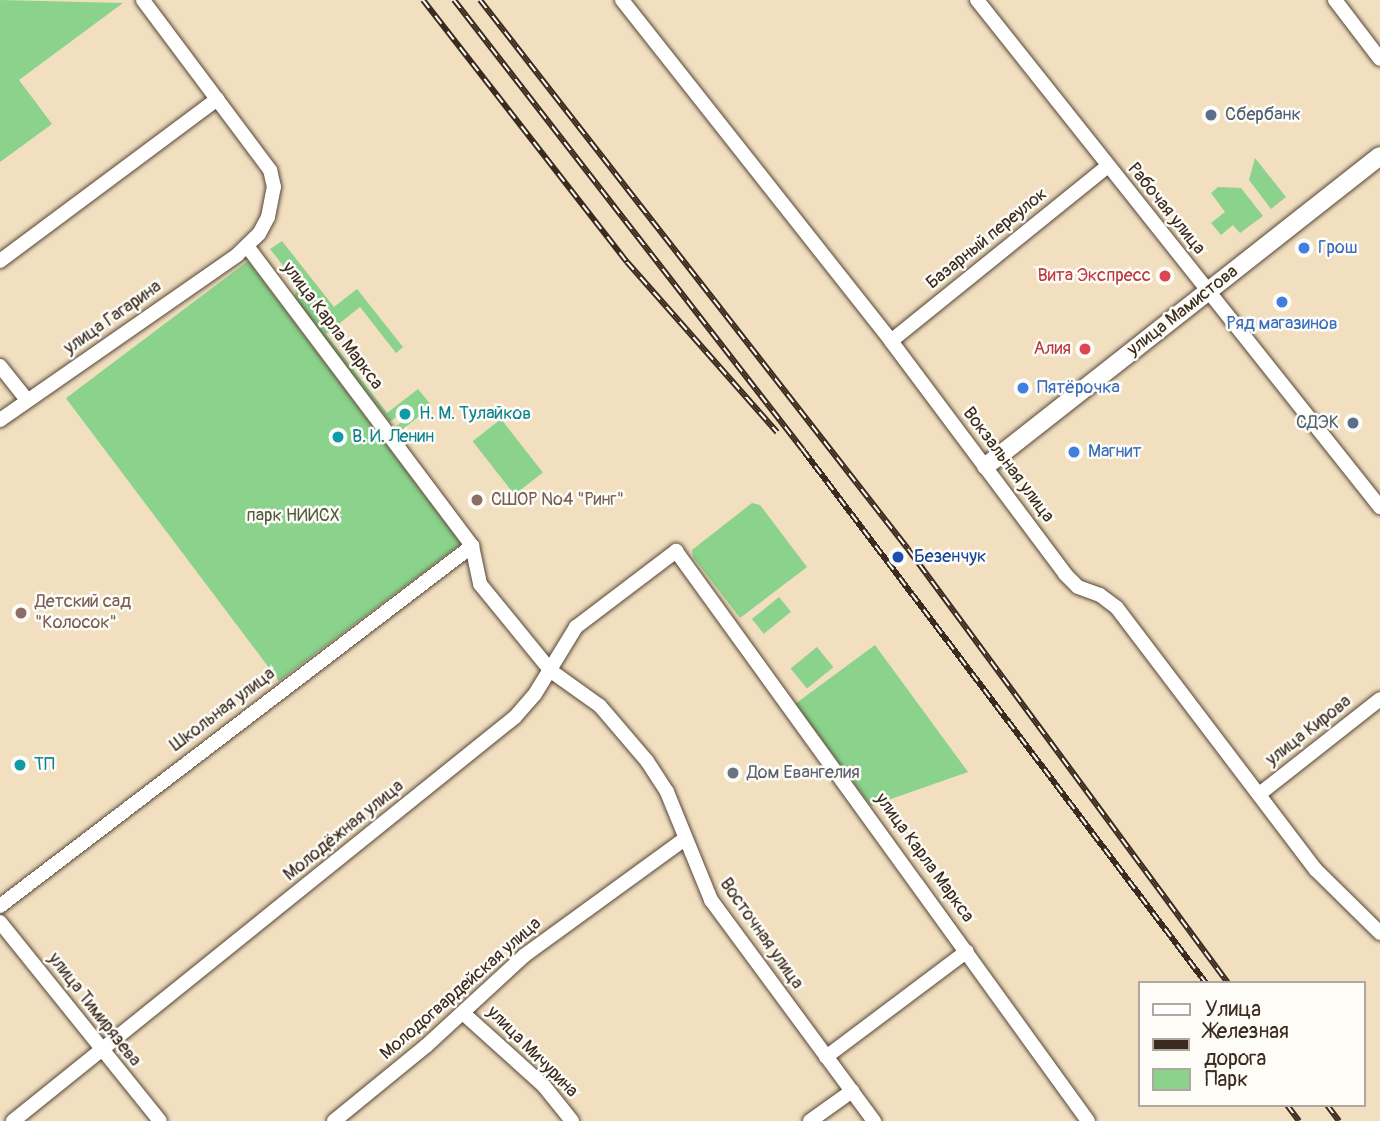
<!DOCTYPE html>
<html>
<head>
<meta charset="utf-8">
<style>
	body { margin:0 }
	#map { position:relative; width:1380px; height:1121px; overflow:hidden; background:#f1dfc0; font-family:Pangolin,sans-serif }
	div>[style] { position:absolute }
	.green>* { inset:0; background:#8bd28c; transform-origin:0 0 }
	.roads { filter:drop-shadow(0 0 2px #564536) drop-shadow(0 0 2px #564536) }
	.minor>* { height:14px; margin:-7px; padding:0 7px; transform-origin:7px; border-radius:7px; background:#fff }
	.tertiary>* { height:18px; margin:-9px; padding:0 9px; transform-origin:9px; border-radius:9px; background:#fff }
	.rail>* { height:6px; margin-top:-3px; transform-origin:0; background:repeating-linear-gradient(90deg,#fdfcf7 0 10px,#3b2a1e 0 20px); box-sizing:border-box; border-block:2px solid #3b2a1e }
	.dots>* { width:19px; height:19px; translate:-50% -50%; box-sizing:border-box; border:4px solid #fdfcf7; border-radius:50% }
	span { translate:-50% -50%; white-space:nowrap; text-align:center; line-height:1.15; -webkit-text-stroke:5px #fdfcf7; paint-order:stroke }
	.service-label { font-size:18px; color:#4e5e75 }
	.left { translate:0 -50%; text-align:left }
	.right { translate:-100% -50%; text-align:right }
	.street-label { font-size:18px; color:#3b2a1e }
	.shop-label { font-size:18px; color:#366cbe }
	.health-label { font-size:18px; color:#be3a42 }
	.culture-label { font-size:18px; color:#0d838f }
	.education-label { font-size:18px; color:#785e54 }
	.park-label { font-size:18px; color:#535c3f }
	.transit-label { font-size:18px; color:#164399 }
	.worship-label { font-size:18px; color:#5b616d }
	.legend { position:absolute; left:1138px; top:981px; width:228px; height:126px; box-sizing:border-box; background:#fdfcf7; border:2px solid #afa8a0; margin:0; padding:9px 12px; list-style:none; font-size:21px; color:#3b2a1e }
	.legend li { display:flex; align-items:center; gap:14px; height:35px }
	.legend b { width:35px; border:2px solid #afa8a0 }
</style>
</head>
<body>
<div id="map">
	<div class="green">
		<div style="clip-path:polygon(0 0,123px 3px,19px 80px,52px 124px,0 162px)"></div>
		<div style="clip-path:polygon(1255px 158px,1286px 197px,1271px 209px,1249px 180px)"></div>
		<div style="clip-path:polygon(1218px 187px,1241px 188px,1263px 216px,1240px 233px,1233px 225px,1221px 235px,1211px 223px,1225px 212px,1211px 193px)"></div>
		<div style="clip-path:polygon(282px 241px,334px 307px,357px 289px,403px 347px,396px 353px,360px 307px,326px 334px,387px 413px,418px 389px,432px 406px,398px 433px,394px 428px,410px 415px,405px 410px,390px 422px,295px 301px,296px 282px,270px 249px)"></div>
		<div style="left:248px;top:261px;width:354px;height:228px;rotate:53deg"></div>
		<div style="left:501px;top:419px;width:68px;height:36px;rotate:52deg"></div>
		<div style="clip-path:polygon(752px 503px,760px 505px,807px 567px,740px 618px,693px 557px,692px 550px)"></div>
		<div style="left:779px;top:597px;width:19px;height:35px;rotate:51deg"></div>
		<div style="clip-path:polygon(875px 645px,968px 772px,871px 806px,795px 704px)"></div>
		<div style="left:817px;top:647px;width:26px;height:34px;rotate:51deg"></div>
	</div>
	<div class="roads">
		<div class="minor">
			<div style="left:622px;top:0;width:434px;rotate:51.7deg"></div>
			<div style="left:891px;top:341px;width:291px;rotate:53.2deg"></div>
			<div style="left:1065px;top:574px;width:18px;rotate:45deg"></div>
			<div style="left:1078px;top:587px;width:23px;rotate:20deg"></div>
			<div style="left:1100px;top:595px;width:21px;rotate:37deg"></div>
			<div style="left:1117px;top:608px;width:329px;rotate:52.8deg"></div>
			<div style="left:1316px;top:870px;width:90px;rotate:44.5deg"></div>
			<div style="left:977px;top:0;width:648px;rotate:51.52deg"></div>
			<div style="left:1335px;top:0;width:74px;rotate:52.7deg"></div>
			<div style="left:247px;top:246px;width:375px;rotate:53.1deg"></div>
			<div style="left:472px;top:546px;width:39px;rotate:78deg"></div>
			<div style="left:480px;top:584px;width:112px;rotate:50.8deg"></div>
			<div style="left:551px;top:671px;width:60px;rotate:35.5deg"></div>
			<div style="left:600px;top:706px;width:72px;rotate:49.5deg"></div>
			<div style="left:647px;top:761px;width:37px;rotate:57deg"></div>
			<div style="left:667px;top:792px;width:117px;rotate:67.8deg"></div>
			<div style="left:711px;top:900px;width:275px;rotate:53.6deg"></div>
			<div style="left:0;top:261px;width:271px;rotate:-36.7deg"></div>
			<div style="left:891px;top:341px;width:277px;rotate:-38.9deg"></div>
			<div style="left:0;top:366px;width:43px;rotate:51.5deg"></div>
			<div style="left:0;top:420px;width:289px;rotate:-34.8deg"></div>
			<div style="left:237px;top:255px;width:30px;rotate:-44deg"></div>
			<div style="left:259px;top:234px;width:19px;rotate:-62deg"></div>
			<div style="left:268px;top:217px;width:31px;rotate:-79deg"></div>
			<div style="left:274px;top:187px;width:17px;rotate:-103deg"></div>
			<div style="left:270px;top:170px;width:212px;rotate:-126.8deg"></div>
			<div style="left:1262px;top:792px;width:150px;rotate:-38.2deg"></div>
			<div style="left:0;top:906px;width:594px;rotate:-37.33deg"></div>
			<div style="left:0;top:922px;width:255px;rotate:51.2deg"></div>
			<div style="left:463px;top:1013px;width:109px;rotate:42deg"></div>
			<div style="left:544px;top:1086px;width:45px;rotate:51.3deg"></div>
			<div style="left:826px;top:1057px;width:176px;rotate:-36.9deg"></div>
			<div style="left:13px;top:1121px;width:644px;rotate:-38.83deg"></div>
			<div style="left:515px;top:717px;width:30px;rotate:-49deg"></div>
			<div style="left:535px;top:694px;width:79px;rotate:-58.5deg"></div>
			<div style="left:576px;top:627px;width:126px;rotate:-37.2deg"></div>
			<div style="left:676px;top:551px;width:703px;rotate:54.14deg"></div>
			<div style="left:334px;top:1121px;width:119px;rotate:-39.2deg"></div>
			<div style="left:426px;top:1046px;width:134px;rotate:-42.6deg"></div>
			<div style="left:525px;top:955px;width:195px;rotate:-36deg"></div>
			<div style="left:810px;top:1121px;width:52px;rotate:-35.5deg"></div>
		</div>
		<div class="tertiary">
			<div style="left:986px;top:466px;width:501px;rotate:-38.2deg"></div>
		</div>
	</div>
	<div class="rail">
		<div style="left:423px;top:0;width:332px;rotate:52.1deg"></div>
		<div style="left:627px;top:262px;width:227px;rotate:48.6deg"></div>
		<div style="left:454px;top:0;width:569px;rotate:52.2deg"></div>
		<div style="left:803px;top:450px;width:668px;rotate:52.91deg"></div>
		<div style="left:480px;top:0;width:696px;rotate:52.06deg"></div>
		<div style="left:908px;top:549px;width:539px;rotate:53.6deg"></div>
		<div style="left:1287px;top:1105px;width:20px;rotate:53deg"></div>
		<div style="left:1327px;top:1105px;width:20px;rotate:53deg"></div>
	</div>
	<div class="dots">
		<div style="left:1211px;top:115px;background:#5c6f8a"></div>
		<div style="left:1304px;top:248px;background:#3f7fe0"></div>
		<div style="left:1165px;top:276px;background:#e0444e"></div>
		<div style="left:1282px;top:302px;background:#3f7fe0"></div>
		<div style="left:1085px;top:349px;background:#e0444e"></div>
		<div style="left:1023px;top:388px;background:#3f7fe0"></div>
		<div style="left:405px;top:414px;background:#0f9aa8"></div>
		<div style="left:1353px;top:423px;background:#5c6f8a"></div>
		<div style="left:338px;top:437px;background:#0f9aa8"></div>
		<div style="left:1074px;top:452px;background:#3f7fe0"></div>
		<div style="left:477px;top:500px;background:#8d6e63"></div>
		<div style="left:898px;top:557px;background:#1a4fb4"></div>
		<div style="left:21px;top:613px;background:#8d6e63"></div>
		<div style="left:20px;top:765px;background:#0f9aa8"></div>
		<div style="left:733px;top:773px;background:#6b7280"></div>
	</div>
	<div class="service-label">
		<span class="left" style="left:1225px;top:115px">Сбербанк</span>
		<span class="right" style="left:1339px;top:423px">СДЭК</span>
	</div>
	<div class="street-label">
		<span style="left:1166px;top:209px;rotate:51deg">Рабочая улица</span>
		<span style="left:987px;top:239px;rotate:-39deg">Базарный переулок</span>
		<span style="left:1183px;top:311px;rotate:-38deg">улица Мамистова</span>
		<span style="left:113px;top:318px;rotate:-35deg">улица Гагарина</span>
		<span style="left:332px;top:326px;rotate:53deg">улица Карла Маркса</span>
		<span style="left:1008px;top:465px;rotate:53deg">Вокзальная улица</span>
		<span style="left:223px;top:710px;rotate:-37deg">Школьная улица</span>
		<span style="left:1309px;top:731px;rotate:-38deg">улица Кирова</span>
		<span style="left:344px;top:831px;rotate:-39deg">Молодёжная улица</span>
		<span style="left:924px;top:858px;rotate:54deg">улица Карла Маркса</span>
		<span style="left:761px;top:934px;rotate:55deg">Восточная улица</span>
		<span style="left:461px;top:989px;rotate:-41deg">Молодогвардейская улица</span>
		<span style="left:94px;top:1010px;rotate:52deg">улица Тимирязева</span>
		<span style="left:532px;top:1052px;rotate:45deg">улица Мичурина</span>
	</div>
	<div class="shop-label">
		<span class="left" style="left:1318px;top:248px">Грош</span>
		<span style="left:1282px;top:324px">Ряд магазинов</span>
		<span class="left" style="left:1037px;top:388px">Пятёрочка</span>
		<span class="left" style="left:1088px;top:452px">Магнит</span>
	</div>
	<div class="health-label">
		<span class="right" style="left:1151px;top:276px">Вита Экспресс</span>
		<span class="right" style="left:1071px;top:349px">Алия</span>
	</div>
	<div class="culture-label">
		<span class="left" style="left:419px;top:414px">Н. М. Тулайков</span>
		<span class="left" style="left:352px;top:437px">В. И. Ленин</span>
		<span class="left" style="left:34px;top:765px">ТП</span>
	</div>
	<div class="education-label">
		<span class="left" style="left:491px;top:500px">СШОР №4 "Ринг"</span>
		<span class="left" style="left:35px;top:613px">Детский сад<br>"Колосок"</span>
	</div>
	<div class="park-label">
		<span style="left:293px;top:516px">парк НИИСХ</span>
	</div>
	<div class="transit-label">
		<span class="left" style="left:914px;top:557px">Безенчук</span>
	</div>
	<div class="worship-label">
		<span class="left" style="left:747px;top:773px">Дом Евангелия</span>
	</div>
	<ul class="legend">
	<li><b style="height:9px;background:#fff"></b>Улица</li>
	<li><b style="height:9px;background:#3b2a1e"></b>Железная дорога</li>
	<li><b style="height:19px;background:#8bd28c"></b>Парк</li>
	</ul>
</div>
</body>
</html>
